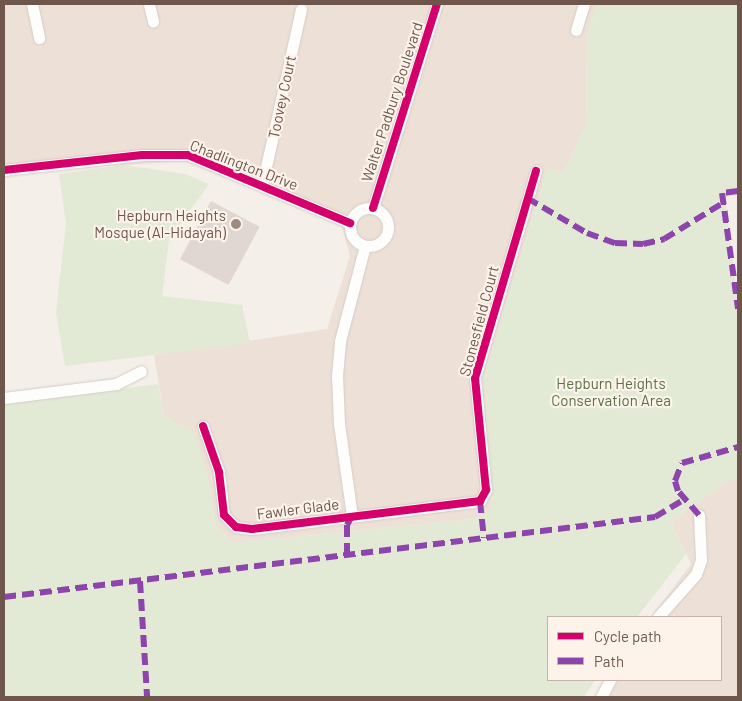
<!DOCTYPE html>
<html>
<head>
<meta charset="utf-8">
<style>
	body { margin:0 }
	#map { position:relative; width:742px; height:701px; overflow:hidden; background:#f4efe9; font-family:Barlow,sans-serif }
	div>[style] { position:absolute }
	.residential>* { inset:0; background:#ede1d7 }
	.green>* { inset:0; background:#e2ead5 }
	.building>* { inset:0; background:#e0d7d2; transform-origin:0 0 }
	.roads { filter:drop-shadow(0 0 1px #d3ccc7) drop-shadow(0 0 1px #d3ccc7) }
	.street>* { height:11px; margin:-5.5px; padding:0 5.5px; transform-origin:5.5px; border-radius:5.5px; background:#fdfdfc }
	.street>.ring { margin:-5.5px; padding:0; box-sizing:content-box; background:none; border:11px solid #fdfdfc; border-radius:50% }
	.quiet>* { height:6px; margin-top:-3px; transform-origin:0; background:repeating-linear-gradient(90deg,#8e44ad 0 12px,transparent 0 18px) }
	.cycleway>* { height:8px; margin:-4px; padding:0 4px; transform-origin:4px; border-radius:4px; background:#d6006c }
	.dots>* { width:14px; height:14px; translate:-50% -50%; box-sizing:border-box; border:2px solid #fdf3ea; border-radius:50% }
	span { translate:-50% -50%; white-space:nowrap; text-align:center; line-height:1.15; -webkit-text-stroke:4.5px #fdf3ea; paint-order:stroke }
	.street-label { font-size:15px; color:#6e564d }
	.poi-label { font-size:15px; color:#6e564d }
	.right { translate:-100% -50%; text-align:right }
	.park-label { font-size:15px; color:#577346 }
	.frame { position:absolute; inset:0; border:5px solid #6e564d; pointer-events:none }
	.legend { position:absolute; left:547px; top:616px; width:175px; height:65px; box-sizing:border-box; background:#fdf3ea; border:1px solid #c4b4ab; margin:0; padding:6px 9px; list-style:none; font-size:15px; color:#6e564d }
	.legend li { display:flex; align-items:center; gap:10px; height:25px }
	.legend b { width:25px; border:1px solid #c4b4ab }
</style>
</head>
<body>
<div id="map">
	<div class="residential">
		<div style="clip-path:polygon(4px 4px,596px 4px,587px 38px,586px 126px,564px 172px,547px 170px,484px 376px,492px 508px,481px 518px,233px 543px,216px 526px,207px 474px,194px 433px,164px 416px,154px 355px,327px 329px,350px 256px,341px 223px,184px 161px,4px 173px)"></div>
		<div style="clip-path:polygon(738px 478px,738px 697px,597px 697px,604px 680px,721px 680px,721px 617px,651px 617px,691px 564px,671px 522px,728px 481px)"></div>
	</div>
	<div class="green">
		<div style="clip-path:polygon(596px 4px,738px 4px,738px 195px,725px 197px,738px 306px,738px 478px,728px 481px,671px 522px,686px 554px,637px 617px,548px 617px,548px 680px,595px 680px,584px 697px,4px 697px,4px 404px,158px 384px,164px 416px,194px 432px,207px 474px,216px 526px,233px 543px,481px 518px,492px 507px,484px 376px,547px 169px,564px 172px,586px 126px,587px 38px)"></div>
		<div style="clip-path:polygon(124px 165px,185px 174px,209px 184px,169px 240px,162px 296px,242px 305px,250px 343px,65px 366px,56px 313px,66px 223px,59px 174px)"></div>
	</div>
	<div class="building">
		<div style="left:211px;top:201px;width:55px;height:66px;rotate:28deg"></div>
	</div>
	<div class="roads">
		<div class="street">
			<div style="left:32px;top:4px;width:35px;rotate:78deg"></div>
			<div style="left:149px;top:4px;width:18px;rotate:77deg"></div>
			<div style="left:576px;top:30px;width:27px;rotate:-73deg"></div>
			<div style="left:4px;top:170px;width:139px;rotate:-6.2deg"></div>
			<div style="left:142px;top:155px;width:46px"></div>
			<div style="left:188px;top:155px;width:176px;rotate:22.8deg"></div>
			<div style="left:262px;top:185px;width:180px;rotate:-77.5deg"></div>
			<div style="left:373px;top:208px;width:214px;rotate:-72.6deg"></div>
			<div class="ring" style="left:350px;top:208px;width:27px;height:27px"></div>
			<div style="left:4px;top:398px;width:113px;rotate:-7.1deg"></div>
			<div style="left:116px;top:384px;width:28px;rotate:-27deg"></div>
			<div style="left:203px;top:426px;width:49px;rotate:70.8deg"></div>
			<div style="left:219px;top:472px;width:43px;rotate:83.4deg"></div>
			<div style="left:224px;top:515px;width:17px;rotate:45deg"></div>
			<div style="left:236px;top:527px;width:16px;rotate:7deg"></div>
			<div style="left:252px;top:529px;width:230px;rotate:-7deg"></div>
			<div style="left:480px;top:501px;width:13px;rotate:-61deg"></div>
			<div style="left:486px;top:490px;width:113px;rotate:-95.6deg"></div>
			<div style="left:475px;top:378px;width:216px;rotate:-73.6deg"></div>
			<div style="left:352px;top:516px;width:94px;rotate:-98deg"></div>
			<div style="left:339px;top:423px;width:47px;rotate:-92.4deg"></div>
			<div style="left:337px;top:376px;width:35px;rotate:-85deg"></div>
			<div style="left:340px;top:341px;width:98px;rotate:-75.3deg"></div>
			<div style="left:658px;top:617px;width:57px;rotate:-48.5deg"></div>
			<div style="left:696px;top:574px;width:15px;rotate:-70deg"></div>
			<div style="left:701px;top:560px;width:45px;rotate:-92.5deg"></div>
			<div style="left:601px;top:697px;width:19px;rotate:-62deg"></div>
		</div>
	</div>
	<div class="quiet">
		<div style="left:738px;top:191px;width:16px;rotate:173deg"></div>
		<div style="left:722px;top:193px;width:117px;rotate:82.1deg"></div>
		<div style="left:527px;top:198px;width:69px;rotate:30.3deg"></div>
		<div style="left:587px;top:233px;width:30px;rotate:20deg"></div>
		<div style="left:615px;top:243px;width:28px;rotate:2deg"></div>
		<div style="left:643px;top:244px;width:22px;rotate:-13deg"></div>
		<div style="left:664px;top:239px;width:69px;rotate:-31.4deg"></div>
		<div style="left:480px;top:501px;width:37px;rotate:84deg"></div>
		<div style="left:699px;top:515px;width:32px;rotate:-131deg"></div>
		<div style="left:678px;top:491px;width:10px;rotate:-107deg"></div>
		<div style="left:675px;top:481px;width:19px;rotate:-69deg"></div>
		<div style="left:682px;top:463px;width:58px;rotate:-15.9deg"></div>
		<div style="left:347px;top:555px;width:30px;rotate:-90deg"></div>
		<div style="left:347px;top:525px;width:10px;rotate:-61deg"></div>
		<div style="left:140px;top:581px;width:116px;rotate:86.5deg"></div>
		<div style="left:4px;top:597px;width:656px;rotate:-7.01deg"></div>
		<div style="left:655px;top:517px;width:37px;rotate:-31deg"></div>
	</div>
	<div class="cycleway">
		<div style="left:4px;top:170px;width:139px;rotate:-6.2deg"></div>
		<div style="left:142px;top:155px;width:46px"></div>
		<div style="left:188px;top:155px;width:176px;rotate:22.8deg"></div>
		<div style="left:373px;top:208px;width:214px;rotate:-72.6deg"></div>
		<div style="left:203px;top:426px;width:49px;rotate:70.8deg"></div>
		<div style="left:219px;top:472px;width:43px;rotate:83.4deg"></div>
		<div style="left:224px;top:515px;width:17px;rotate:45deg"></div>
		<div style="left:236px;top:527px;width:16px;rotate:7deg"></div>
		<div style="left:252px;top:529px;width:230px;rotate:-7deg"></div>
		<div style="left:480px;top:501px;width:13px;rotate:-61deg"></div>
		<div style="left:486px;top:490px;width:113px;rotate:-95.6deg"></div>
		<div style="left:475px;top:378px;width:216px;rotate:-73.6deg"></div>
	</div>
	<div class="dots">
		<div style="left:236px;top:224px;background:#9d8c84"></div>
	</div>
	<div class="street-label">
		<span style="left:282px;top:97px;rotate:-78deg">Toovey Court</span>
		<span style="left:392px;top:102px;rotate:-72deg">Walter Padbury Boulevard</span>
		<span style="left:244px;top:165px;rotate:21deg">Chadlington Drive</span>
		<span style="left:479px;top:321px;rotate:-75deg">Stonesfield Court</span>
		<span style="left:298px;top:509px;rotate:-7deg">Fawler Glade</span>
	</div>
	<div class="poi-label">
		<span class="right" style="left:226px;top:224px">Hepburn Heights<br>Mosque (Al-Hidayah)</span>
	</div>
	<div class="park-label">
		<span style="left:611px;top:392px">Hepburn Heights<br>Conservation Area</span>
	</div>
	<div class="frame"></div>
	<ul class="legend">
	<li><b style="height:6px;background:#d6006c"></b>Cycle path</li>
	<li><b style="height:6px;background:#8e44ad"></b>Path</li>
	</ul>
</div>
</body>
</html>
